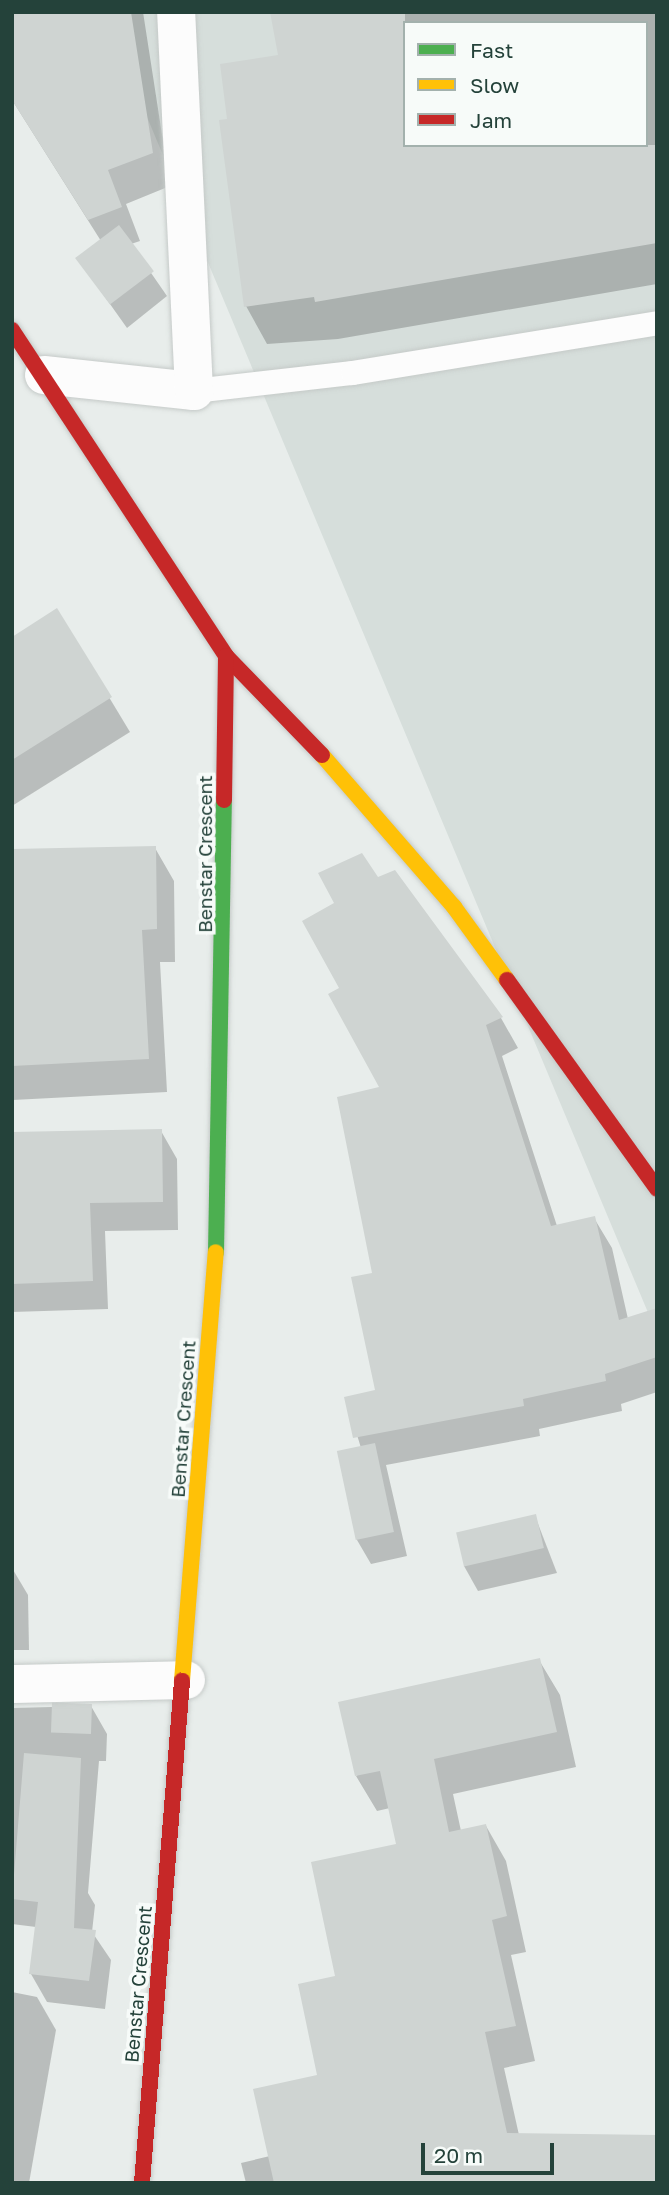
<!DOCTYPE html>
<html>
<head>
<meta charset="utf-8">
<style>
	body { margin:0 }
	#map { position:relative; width:669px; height:2195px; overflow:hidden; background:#e8edeb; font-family:"Golos Text",sans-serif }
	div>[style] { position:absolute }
	.built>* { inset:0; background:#d6dedb }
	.shadow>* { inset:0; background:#0003 }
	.building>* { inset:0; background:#cfd4d2; transform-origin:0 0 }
	.roads { filter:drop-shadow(0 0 2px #c5cac8) drop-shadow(0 0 2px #c5cac8) }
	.lane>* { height:24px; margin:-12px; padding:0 12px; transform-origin:12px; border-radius:12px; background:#fcfcfc }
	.street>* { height:38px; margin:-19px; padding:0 19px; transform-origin:19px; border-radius:19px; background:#fcfcfc }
	.fast>* { height:16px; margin:-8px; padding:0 8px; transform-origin:8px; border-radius:8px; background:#4caf50 }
	.slow>* { height:16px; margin:-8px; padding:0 8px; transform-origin:8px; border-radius:8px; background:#ffc107 }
	.jam>* { height:16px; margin:-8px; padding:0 8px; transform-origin:8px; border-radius:8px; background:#c62828 }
	span { translate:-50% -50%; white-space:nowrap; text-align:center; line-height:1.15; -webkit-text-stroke:7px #f7fbf9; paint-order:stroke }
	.street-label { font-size:19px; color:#24423a }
	.frame { position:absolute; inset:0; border:14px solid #24423a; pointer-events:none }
	.legend { position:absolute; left:403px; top:21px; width:245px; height:126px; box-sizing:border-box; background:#f7fbf9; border:2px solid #a3b1ad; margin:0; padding:9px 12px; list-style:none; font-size:21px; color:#24423a }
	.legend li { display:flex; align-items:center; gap:14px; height:35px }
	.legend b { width:35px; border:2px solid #a3b1ad }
	.scale { position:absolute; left:421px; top:2143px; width:133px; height:32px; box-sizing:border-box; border:4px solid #24423a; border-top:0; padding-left:9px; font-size:21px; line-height:24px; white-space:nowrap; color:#24423a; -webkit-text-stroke:5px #f7fbf9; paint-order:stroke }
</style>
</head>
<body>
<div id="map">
	<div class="built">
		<div style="clip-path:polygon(evenodd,103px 12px,657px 12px,657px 1334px,103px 12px,405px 23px,646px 23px,646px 145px,405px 145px,405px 23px)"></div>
	</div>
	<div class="shadow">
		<div style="clip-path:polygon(12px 12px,143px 12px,170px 186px,126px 204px,140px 241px,131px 244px,167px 296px,127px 328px,78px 259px,101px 241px,12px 100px)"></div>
		<div style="clip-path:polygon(evenodd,272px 12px,657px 12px,657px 284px,338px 339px,267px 344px,246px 306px,229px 120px,280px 56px,272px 12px,405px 23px,646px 23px,646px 145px,405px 145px,405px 23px)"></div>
		<div style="clip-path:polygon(57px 611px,130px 732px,12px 806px,12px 639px)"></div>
		<div style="clip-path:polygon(155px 848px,174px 881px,175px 962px,160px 962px,167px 1092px,13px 1100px,12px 851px)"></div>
		<div style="clip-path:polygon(377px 879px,501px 1018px,518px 1048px,502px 1056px,557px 1226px,594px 1218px,612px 1248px,628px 1319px,657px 1309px,657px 1392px,621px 1404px,622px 1411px,539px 1429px,540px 1436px,386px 1465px,407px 1556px,371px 1564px,357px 1540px,361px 1448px,346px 1399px,377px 1392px,374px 1274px,382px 1088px,341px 989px)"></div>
		<div style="clip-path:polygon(161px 1131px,177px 1159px,178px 1230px,105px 1231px,108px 1309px,12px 1312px,12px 1134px)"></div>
		<div style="clip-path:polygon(535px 1516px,557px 1573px,478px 1591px,464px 1566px)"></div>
		<div style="clip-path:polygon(12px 1568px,28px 1595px,29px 1650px,12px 1650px)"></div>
		<div style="clip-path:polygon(539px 1660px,560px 1695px,576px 1767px,453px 1794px,461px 1831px,486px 1826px,506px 1861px,526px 1952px,511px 1955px,535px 2061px,504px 2068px,519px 2135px,657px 2183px,246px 2183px,241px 2163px,270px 2156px,319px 2076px,337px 1977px,398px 1845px,390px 1808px,377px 1811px,356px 1776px)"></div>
		<div style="clip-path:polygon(91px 1706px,107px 1734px,106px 1761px,99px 1761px,88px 1893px,95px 1905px,92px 1932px,111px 1960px,105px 2009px,47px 2002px,31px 1974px,36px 1927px,12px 1924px,12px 1708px)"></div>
		<div style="clip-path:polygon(12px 1992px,37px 1997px,56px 2030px,29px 2183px,12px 2183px)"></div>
	</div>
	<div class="building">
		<div style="clip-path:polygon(12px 12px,131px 12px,153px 153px,108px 170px,122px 207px,88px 220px,12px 100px)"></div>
		<div style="clip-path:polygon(270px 12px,405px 12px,405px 145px,657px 145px,657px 243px,315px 302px,314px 297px,244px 307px,219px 120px,227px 119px,220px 64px,278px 55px)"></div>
		<div style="left:119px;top:225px;width:58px;height:55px;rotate:53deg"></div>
		<div style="clip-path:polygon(57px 608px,112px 697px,12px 760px,12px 637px)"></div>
		<div style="clip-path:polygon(156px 846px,157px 929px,142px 930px,149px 1059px,12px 1066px,12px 849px)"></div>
		<div style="clip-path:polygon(362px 853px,378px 877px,395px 870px,503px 1017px,486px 1025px,551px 1226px,595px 1216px,619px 1320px,657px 1308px,657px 1357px,605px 1374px,606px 1381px,523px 1399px,524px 1406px,353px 1438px,344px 1397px,375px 1390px,351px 1277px,372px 1273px,337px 1097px,379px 1087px,328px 994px,339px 988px,302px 921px,334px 903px,318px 873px)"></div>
		<div style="clip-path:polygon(162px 1129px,163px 1202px,90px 1203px,93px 1281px,12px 1284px,12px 1132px)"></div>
		<div style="left:375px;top:1443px;width:91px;height:39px;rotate:78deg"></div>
		<div style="left:536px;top:1514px;width:35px;height:82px;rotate:77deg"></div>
		<div style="clip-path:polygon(540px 1658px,557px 1732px,434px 1759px,449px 1832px,486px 1824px,507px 1916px,492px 1920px,516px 2026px,485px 2032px,507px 2133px,657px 2135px,657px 2183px,274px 2183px,253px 2089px,317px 2075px,298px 1984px,335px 1976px,311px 1862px,396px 1844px,380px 1771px,355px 1776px,338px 1702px)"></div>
		<div style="left:92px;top:1704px;width:30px;height:40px;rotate:92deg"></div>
		<div style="clip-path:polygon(24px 1753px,81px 1758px,74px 1928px,96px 1930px,89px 1981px,29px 1974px,38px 1902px,12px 1899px)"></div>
	</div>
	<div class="roads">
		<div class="lane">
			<div style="left:194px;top:391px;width:160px;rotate:-6.5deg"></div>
			<div style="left:353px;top:373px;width:308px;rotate:-9.3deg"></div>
		</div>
		<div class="street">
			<div style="left:44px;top:375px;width:151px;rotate:6.1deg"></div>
			<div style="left:194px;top:391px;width:379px;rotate:-92.7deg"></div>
			<div style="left:12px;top:1684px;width:174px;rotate:-1.3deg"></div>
		</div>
		<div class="fast">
			<div style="left:216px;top:1252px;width:452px;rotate:-89deg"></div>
		</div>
		<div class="slow">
			<div style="left:322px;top:755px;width:201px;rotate:49deg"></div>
			<div style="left:454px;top:907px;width:90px;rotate:54deg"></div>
			<div style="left:182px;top:1681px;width:430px;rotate:-85.5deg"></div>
		</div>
		<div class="jam">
			<div style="left:12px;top:330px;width:390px;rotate:56.7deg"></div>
			<div style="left:226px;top:656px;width:138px;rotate:45.9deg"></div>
			<div style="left:224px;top:800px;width:144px;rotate:-89.2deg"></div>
			<div style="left:507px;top:980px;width:257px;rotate:54.3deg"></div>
			<div style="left:142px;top:2183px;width:504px;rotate:-85.44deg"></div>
		</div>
	</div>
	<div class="street-label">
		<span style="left:205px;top:854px;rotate:-90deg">Benstar Crescent</span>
		<span style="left:183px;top:1419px;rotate:-86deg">Benstar Crescent</span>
		<span style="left:138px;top:1984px;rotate:-85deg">Benstar Crescent</span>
	</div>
	<div class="frame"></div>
	<ul class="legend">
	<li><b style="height:9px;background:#4caf50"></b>Fast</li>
	<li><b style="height:9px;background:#ffc107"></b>Slow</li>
	<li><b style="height:9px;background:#c62828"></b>Jam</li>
	</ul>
	<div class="scale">20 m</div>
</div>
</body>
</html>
